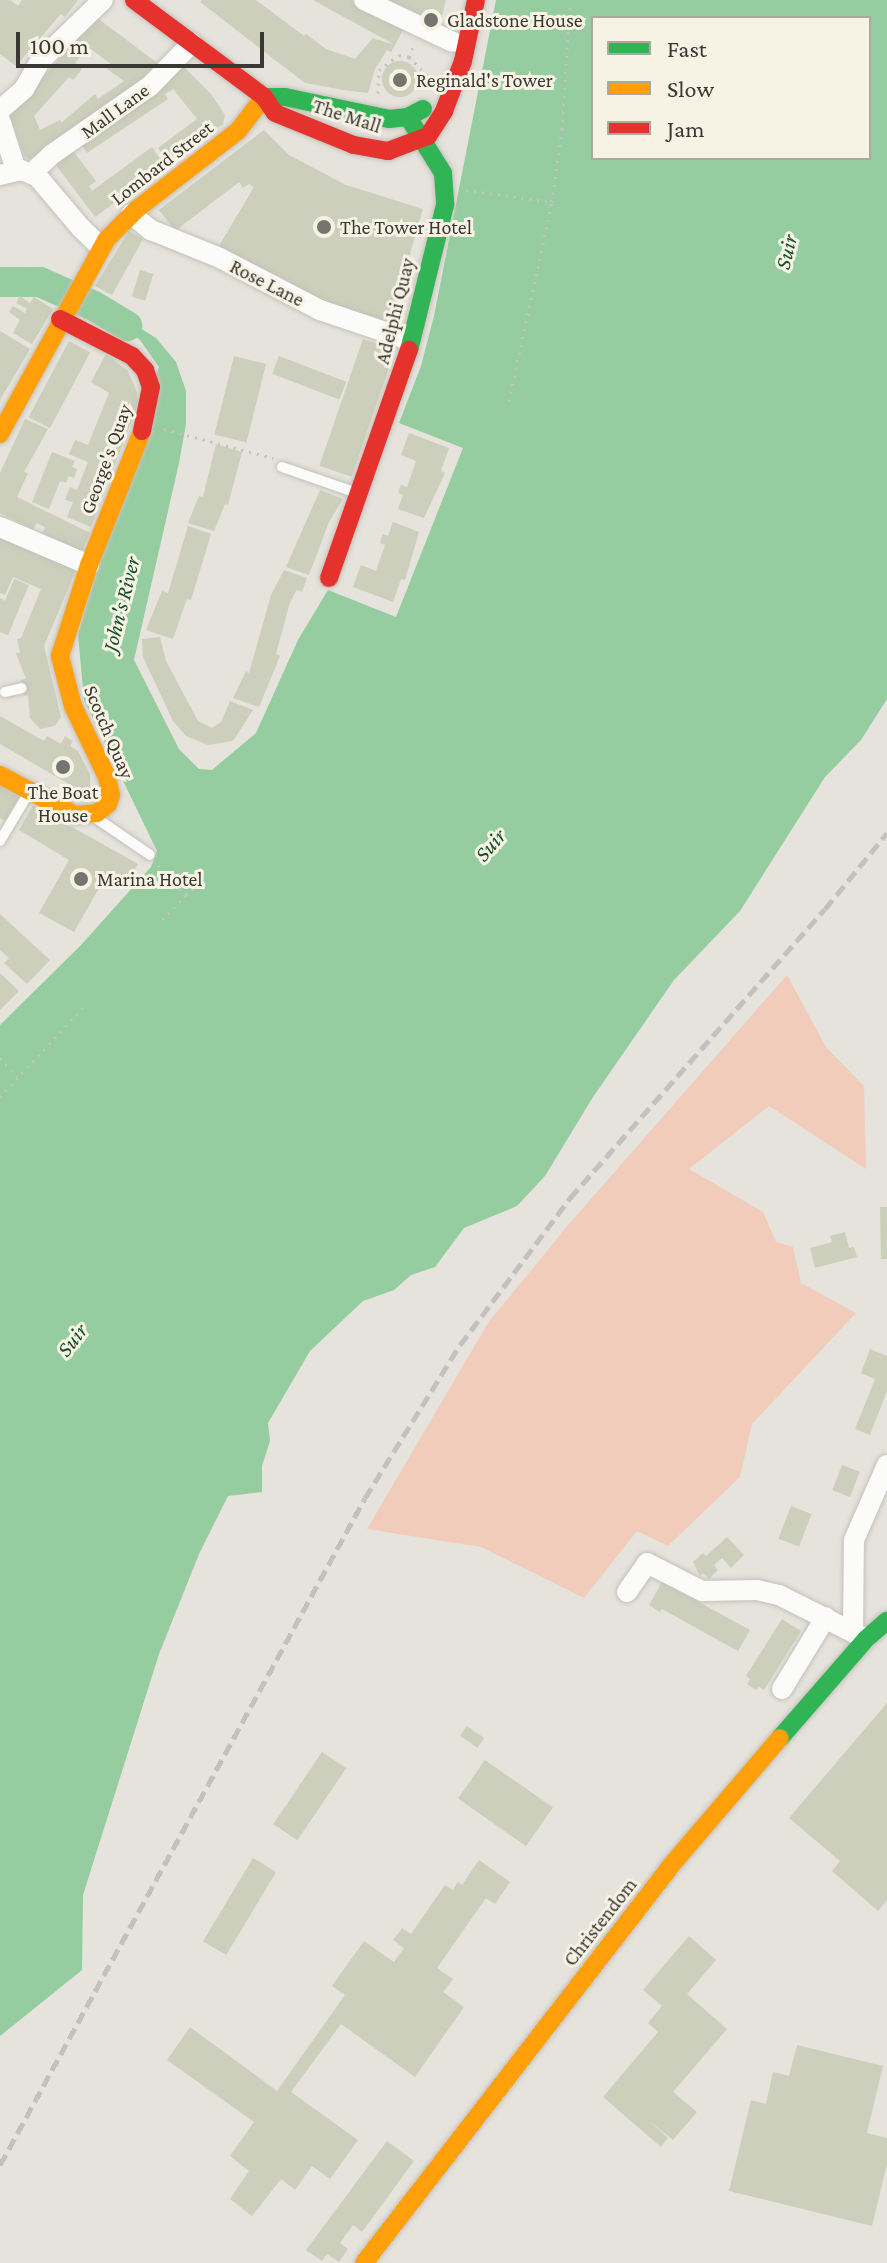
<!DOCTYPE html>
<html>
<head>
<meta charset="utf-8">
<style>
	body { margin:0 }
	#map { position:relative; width:887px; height:2263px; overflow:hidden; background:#e5e3db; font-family:"Crimson Pro",serif }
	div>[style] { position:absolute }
	.green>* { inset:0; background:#f1ccbb }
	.water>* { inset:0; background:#95cca0 }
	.river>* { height:30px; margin:-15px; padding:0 15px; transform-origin:15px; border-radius:15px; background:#95cca0 }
	.building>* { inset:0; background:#cbcfbb; transform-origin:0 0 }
	.round { border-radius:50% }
	.path>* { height:3px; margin-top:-1.5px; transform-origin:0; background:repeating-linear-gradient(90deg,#c4c3c1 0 2px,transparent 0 8px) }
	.roads { filter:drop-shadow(0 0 2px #c3c1bb) drop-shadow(0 0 2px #c3c1bb) }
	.lane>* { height:10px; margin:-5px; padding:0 5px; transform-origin:5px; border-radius:5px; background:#fbfbfa }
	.street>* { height:20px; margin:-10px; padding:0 10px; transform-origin:10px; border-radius:10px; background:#fbfbfa }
	.fast>* { height:18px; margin:-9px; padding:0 9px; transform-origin:9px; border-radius:9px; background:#30b455 }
	.slow>* { height:18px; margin:-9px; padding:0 9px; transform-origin:9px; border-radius:9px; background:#ff9f0a }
	.jam>* { height:18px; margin:-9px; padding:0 9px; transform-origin:9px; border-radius:9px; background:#e5322d }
	.rail>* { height:5px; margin-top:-2.5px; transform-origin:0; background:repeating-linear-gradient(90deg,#c2c1bf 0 12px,transparent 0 18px) }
	.dots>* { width:22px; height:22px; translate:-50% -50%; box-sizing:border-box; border:4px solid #f6f3e5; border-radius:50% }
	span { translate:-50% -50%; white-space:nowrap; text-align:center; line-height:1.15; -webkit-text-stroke:6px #f6f3e5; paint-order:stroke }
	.poi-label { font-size:20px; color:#3a3833 }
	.left { translate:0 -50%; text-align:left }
	.street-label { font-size:20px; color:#3a3833 }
	.water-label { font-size:22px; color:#144e28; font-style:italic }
	.legend { position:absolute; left:591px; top:16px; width:280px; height:144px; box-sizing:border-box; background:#f6f3e5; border:2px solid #aba89e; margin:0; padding:10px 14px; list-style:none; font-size:24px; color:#3a3833 }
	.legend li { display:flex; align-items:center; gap:16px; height:40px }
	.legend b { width:40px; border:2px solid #aba89e }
	.scale { position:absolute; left:16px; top:32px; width:248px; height:36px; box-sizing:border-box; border:4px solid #3a3833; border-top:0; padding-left:10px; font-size:24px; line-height:28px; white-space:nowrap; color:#3a3833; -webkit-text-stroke:6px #f6f3e5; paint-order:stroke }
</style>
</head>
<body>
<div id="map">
	<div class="green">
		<div style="clip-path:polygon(787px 975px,826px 1047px,864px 1086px,866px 1169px,769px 1106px,689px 1169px,763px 1212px,776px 1242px,793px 1247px,801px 1283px,856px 1313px,752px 1424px,740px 1477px,668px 1546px,637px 1531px,584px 1598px,481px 1547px,367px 1529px,488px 1323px,569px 1224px)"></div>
	</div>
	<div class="water">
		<div style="clip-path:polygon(evenodd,496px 0,887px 0,887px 699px,861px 740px,825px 777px,740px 911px,674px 980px,593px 1097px,545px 1176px,517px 1206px,464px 1228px,435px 1267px,411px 1275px,394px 1290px,363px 1301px,310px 1351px,268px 1423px,270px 1441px,262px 1466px,262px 1492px,228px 1496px,199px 1554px,159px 1654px,83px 1895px,82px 1970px,0 2036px,0 1025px,81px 945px,151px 867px,157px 851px,84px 700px,78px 634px,159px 367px,140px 340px,94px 306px,130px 322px,156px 338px,176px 362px,186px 391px,186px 424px,179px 463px,134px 660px,179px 749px,199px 769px,212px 770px,256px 733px,298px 640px,328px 590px,396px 617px,463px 448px,399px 423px,421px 366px,434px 316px,496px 0,593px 18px,869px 18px,869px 158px,593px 158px,593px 18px)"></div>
	</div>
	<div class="river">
		<div style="left:0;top:282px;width:40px"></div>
		<div style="left:40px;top:282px;width:59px;rotate:24deg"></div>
		<div style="left:94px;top:306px;width:39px;rotate:31deg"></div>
	</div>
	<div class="building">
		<div style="clip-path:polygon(0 0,10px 0,18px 6px,22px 0,78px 0,65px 17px,61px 14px,16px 66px,0 54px)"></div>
		<div style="clip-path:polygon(202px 0,256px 0,304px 36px,306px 34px,326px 49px,355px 59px,373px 38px,395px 45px,313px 0,353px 0,404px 28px,395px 45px,391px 52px,387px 50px,375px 69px,368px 93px,344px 90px,305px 83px,200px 2px)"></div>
		<div style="clip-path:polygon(381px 0,446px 0,439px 27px)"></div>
		<div style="clip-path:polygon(evenodd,96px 17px,160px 65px,142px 88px,30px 159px,24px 156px,8px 111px,25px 98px,96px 17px,88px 47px,111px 64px,107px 69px,124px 81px,98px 99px,95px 94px,61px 123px,60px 120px,40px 130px,34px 116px,69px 77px,73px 80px,82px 69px,75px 63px,88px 47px)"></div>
		<div class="round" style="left:382px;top:61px;width:36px;height:36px"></div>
		<div style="clip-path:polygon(184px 67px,211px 94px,225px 115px,223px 124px,169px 163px,158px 148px,197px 119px,173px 89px,165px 94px,168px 99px,87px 153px,79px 141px)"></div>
		<div style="clip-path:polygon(264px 130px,289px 155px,346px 185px,423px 209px,390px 323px,329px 304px,219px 246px,254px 187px,249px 184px,243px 188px,239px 182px,175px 231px,159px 210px)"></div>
		<div style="clip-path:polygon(70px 147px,96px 181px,89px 186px,92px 191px,152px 147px,165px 166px,95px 217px,53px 161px)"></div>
		<div style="clip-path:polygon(129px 231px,143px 239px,112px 295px,95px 286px)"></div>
		<div style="left:140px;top:270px;width:14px;height:28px;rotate:17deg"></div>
		<div style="clip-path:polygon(20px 296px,30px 303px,34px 297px,53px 309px,32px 344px,13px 333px,20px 320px,9px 312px,13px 306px,25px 313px,27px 309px,16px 303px)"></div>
		<div style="clip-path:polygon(0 331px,30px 349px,0 400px)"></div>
		<div style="left:363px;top:339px;width:34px;height:134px;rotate:19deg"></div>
		<div style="left:69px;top:341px;width:24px;height:86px;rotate:28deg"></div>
		<div style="clip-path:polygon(106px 354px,128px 371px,137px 392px,138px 404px,91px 527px,67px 517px,73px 502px,65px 500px,70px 487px,77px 490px,88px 462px,69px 454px,75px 440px,88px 445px,109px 393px,91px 382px)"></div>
		<div style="left:234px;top:356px;width:33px;height:81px;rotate:14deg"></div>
		<div style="left:279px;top:356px;width:72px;height:19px;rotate:21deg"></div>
		<div style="clip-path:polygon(25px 419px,48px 429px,24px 472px,28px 473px,17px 497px,90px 533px,80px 555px,41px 536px,45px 527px,37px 523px,33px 529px,0 513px,0 473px)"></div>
		<div style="clip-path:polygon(409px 433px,449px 448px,441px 471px,445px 473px,424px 518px,398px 509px,403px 495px,398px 493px,401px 485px,407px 487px,416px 461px,401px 455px)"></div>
		<div style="clip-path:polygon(216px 444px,242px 452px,228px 505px,225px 504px,214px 531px,188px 523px,199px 496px,203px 497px)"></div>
		<div style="clip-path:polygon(52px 452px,75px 461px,72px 467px,77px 469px,74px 478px,69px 476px,66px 483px,60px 481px,49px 509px,32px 502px)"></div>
		<div style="clip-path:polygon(320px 490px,343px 499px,329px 522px,309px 575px,286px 567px)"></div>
		<div style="clip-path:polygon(393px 522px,419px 532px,405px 580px,401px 579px,393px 602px,353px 587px,361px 565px,376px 571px,385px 545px,380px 543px,383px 534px,388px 536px)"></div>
		<div style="clip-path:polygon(188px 526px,211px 534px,191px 600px,187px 599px,173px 639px,146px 630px,162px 591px,168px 593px)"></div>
		<div style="clip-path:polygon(0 536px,76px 570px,44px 646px,61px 717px,55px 726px,40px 729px,30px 718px,28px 695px,24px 696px,21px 680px,26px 679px,16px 653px,20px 652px,17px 639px,21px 638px,41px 589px,13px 577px,5px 595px,0 593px)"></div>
		<div style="clip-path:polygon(284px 570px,307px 578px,302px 592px,297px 590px,290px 602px,276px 654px,280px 656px,259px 707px,233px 698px,246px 671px,249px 673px,271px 595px)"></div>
		<div style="clip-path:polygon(14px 579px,29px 585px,8px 635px,0 632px,0 598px,5px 601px)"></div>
		<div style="clip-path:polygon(160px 637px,166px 661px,198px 721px,212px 728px,221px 722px,230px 701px,253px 710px,233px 741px,208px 745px,186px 736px,173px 721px,143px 657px,142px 639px)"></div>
		<div style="clip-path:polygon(0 716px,44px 741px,47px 736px,61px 744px,65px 736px,73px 741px,70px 746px,78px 751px,90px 774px,90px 787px,79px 790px,0 744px)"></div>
		<div style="clip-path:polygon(0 786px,19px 797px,5px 821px,0 818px)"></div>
		<div style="clip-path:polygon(33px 805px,138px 864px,126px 885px,107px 874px,74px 932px,39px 913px,69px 860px,19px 830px)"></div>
		<div style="clip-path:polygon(0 914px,50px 960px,27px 984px,4px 963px,9px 958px,0 950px)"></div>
		<div style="clip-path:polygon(0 973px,19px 991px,0 1010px)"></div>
		<div style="clip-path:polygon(880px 1207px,887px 1207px,887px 1259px,881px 1259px)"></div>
		<div style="clip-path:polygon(845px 1232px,849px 1248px,854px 1247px,857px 1257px,815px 1268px,810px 1248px,832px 1242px,830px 1236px)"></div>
		<div style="clip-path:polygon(870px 1349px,887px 1356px,887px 1391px,870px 1435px,855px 1429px,875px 1379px,861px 1373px)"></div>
		<div style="left:842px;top:1465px;width:19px;height:27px;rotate:21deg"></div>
		<div style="left:791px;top:1506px;width:22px;height:35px;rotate:21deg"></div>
		<div style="clip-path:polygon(727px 1537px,744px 1555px,731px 1568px,722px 1558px,714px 1565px,718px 1570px,709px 1579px,703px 1573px,700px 1576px,693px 1562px,703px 1553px,706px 1556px)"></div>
		<div style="clip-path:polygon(662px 1582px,750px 1630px,738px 1651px,662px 1609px,660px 1612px,649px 1605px)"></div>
		<div style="clip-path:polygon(782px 1619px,801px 1631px,764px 1690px,759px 1687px,756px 1690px,747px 1684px,750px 1679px,746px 1676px)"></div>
		<div style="clip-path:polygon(887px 1703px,887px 1900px,878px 1911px,832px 1871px,840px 1861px,789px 1818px)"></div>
		<div style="left:467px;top:1726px;width:21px;height:12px;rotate:35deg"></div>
		<div style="left:322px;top:1752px;width:29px;height:87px;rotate:34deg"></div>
		<div style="left:485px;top:1760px;width:83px;height:47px;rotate:35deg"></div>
		<div style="left:253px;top:1858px;width:27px;height:97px;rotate:31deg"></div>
		<div style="clip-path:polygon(479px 1860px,510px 1882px,495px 1904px,486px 1898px,437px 1968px,453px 1979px,443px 1992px,464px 2007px,415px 2077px,341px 2024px,291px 2092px,358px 2140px,330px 2179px,312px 2166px,295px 2190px,281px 2179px,252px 2216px,230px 2199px,249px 2171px,230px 2156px,254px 2122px,167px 2060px,190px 2027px,277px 2091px,345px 1995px,332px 1986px,364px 1941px,394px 1962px,404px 1948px,393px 1940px,402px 1928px,411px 1934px,445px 1885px,453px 1890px,458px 1882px,462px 1885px)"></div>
		<div style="clip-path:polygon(689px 1936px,716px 1960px,687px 1994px,727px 2029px,673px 2092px,697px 2112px,673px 2140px,649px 2121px,668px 2138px,661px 2147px,603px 2097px,658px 2032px,648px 2023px,662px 2006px,643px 1990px)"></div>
		<div style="clip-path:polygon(797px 2045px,883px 2066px,867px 2133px,887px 2138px,887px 2164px,872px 2226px,729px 2191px,751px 2100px,766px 2104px,773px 2072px,789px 2076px)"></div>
		<div style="clip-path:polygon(387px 2141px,414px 2161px,362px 2232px,353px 2225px,340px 2243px,348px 2249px,339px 2262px,327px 2254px,322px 2261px,306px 2250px)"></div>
	</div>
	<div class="path">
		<div style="left:409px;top:57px;width:16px;rotate:-68deg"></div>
		<div style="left:378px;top:93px;width:23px;rotate:-88deg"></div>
		<div style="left:379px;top:70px;width:25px;rotate:-37deg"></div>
		<div style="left:399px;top:55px;width:10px;rotate:11deg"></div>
		<div style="left:409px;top:57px;width:33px;rotate:45deg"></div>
		<div style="left:466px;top:190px;width:87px;rotate:7.9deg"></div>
		<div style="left:509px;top:401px;width:204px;rotate:-77.8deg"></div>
		<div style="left:552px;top:202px;width:74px;rotate:-82.2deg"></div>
		<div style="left:562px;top:129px;width:126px;rotate:-86.4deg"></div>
		<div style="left:164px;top:429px;width:113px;rotate:14.9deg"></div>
		<div style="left:158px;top:865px;width:41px;rotate:47deg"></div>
		<div style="left:186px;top:895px;width:39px;rotate:134deg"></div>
		<div style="left:186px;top:895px;width:10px;rotate:-45deg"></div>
		<div style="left:0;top:1058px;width:25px;rotate:47deg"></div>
		<div style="left:0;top:1097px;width:128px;rotate:-47.2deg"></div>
	</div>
	<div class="roads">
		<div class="lane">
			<div style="left:282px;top:467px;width:79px;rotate:19.1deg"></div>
			<div style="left:5px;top:692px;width:17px;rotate:-13deg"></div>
			<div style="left:96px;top:818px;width:65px;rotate:34.4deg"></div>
			<div style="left:0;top:841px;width:55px;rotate:-59.2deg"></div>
		</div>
		<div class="street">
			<div style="left:364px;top:0;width:98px;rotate:25.3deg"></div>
			<div style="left:0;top:110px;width:32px;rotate:-41deg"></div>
			<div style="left:24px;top:89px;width:34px;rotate:-60deg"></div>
			<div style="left:41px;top:60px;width:86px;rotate:-44.1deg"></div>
			<div style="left:0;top:120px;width:52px;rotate:72.3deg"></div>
			<div style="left:32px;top:173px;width:26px;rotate:-43deg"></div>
			<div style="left:51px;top:155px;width:121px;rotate:-34.9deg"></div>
			<div style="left:150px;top:86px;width:60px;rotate:-45.7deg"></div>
			<div style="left:0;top:175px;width:22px;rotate:-13deg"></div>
			<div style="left:21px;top:170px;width:17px;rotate:21deg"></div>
			<div style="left:37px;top:176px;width:68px;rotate:49.8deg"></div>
			<div style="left:81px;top:228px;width:28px;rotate:44deg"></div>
			<div style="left:131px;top:214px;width:26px;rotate:39deg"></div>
			<div style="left:151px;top:230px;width:74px;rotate:22.1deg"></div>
			<div style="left:220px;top:258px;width:113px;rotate:27.5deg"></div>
			<div style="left:320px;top:310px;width:94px;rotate:18.6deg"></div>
			<div style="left:0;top:527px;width:97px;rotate:23.1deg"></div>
			<div style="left:627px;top:1592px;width:35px;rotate:-55deg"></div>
			<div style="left:647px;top:1563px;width:62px;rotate:27deg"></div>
			<div style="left:702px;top:1591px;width:55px;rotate:-1deg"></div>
			<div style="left:757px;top:1590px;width:23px;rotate:13deg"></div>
			<div style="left:779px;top:1595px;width:97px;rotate:26.8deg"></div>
			<div style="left:853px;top:1632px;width:92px;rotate:-89.4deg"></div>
			<div style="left:854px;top:1540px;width:82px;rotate:-66.3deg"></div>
			<div style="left:782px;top:1689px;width:84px;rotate:-58.6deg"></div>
		</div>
		<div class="fast">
			<div style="left:264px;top:97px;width:21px"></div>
			<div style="left:285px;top:97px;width:106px;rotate:11.9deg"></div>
			<div style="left:389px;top:119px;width:19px;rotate:-6deg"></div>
			<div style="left:408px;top:117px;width:17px;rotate:-28deg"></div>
			<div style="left:408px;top:117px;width:66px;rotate:58deg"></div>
			<div style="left:443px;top:173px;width:32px;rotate:86deg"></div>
			<div style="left:445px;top:205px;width:149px;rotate:103.9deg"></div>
			<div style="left:780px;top:1738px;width:131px;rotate:-49deg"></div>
			<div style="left:866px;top:1639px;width:28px;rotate:-41deg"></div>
		</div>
		<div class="slow">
			<div style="left:0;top:434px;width:221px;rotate:-61.3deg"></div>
			<div style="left:106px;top:240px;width:44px;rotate:-45deg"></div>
			<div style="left:137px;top:209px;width:128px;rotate:-37.7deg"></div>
			<div style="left:238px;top:131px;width:43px;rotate:-52.6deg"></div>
			<div style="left:0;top:775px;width:85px;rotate:28.1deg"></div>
			<div style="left:75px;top:815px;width:22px;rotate:-5deg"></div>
			<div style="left:97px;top:813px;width:14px;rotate:-39deg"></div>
			<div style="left:108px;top:804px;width:9px;rotate:-72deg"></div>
			<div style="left:111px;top:795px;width:18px;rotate:-103deg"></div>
			<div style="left:107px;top:777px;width:79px;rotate:-115.6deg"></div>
			<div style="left:73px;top:706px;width:52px;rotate:-104.6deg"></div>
			<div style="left:60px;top:656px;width:96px;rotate:-72.3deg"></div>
			<div style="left:89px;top:565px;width:144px;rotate:-68.4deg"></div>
			<div style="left:364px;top:2263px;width:498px;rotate:-52.3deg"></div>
			<div style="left:668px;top:1869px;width:172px;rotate:-49.5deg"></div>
		</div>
		<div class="jam">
			<div style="left:134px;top:0;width:162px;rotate:36.7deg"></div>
			<div style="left:264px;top:97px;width:19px;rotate:55deg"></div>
			<div style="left:275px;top:113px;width:85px;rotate:22.1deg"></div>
			<div style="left:354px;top:145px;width:35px;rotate:10deg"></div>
			<div style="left:388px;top:151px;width:43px;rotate:-20.6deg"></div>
			<div style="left:428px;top:136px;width:30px;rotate:-57deg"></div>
			<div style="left:444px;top:111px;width:53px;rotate:-69.2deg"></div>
			<div style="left:463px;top:61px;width:62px;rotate:-78deg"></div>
			<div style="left:60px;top:319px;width:81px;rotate:27.2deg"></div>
			<div style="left:132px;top:356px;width:19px;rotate:47deg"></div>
			<div style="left:145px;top:370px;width:18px;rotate:71deg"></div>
			<div style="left:151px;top:387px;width:45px;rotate:101.6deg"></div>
			<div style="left:329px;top:578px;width:242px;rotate:-70.7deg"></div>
		</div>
	</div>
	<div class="rail">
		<div style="left:0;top:2165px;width:760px;rotate:-61.31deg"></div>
		<div style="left:365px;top:1498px;width:180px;rotate:-58.2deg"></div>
		<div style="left:460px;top:1345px;width:184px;rotate:-53.2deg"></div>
		<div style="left:570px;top:1198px;width:385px;rotate:-48.6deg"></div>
		<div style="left:825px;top:909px;width:98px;rotate:-50.8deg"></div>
	</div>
	<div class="dots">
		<div style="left:431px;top:20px;background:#76746e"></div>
		<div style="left:400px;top:80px;background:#76746e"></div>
		<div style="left:324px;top:227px;background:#76746e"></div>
		<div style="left:63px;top:767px;background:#76746e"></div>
		<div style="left:81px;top:879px;background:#76746e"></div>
	</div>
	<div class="poi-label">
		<span class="left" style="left:447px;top:20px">Gladstone House</span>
		<span class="left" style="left:416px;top:80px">Reginald's Tower</span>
		<span class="left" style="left:340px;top:227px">The Tower Hotel</span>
		<span style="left:63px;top:804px">The Boat<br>House</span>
		<span class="left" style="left:97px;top:879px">Marina Hotel</span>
	</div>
	<div class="street-label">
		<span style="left:115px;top:111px;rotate:-36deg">Mall Lane</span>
		<span style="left:347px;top:116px;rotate:18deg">The Mall</span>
		<span style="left:162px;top:163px;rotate:-38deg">Lombard Street</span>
		<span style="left:267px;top:283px;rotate:27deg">Rose Lane</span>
		<span style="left:395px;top:311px;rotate:-76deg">Adelphi Quay</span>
		<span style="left:106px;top:459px;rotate:-70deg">George's Quay</span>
		<span style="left:109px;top:732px;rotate:67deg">Scotch Quay</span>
		<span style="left:600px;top:1922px;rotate:-52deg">Christendom</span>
	</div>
	<div class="water-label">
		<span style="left:786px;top:252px;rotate:-76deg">Suir</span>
		<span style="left:121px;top:604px;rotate:-76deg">John's River</span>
		<span style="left:490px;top:845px;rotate:-49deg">Suir</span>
		<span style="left:72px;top:1340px;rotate:-52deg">Suir</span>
	</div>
	<ul class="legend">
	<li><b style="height:10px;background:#30b455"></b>Fast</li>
	<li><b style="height:10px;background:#ff9f0a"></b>Slow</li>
	<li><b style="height:10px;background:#e5322d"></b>Jam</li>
	</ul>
	<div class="scale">100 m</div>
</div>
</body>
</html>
